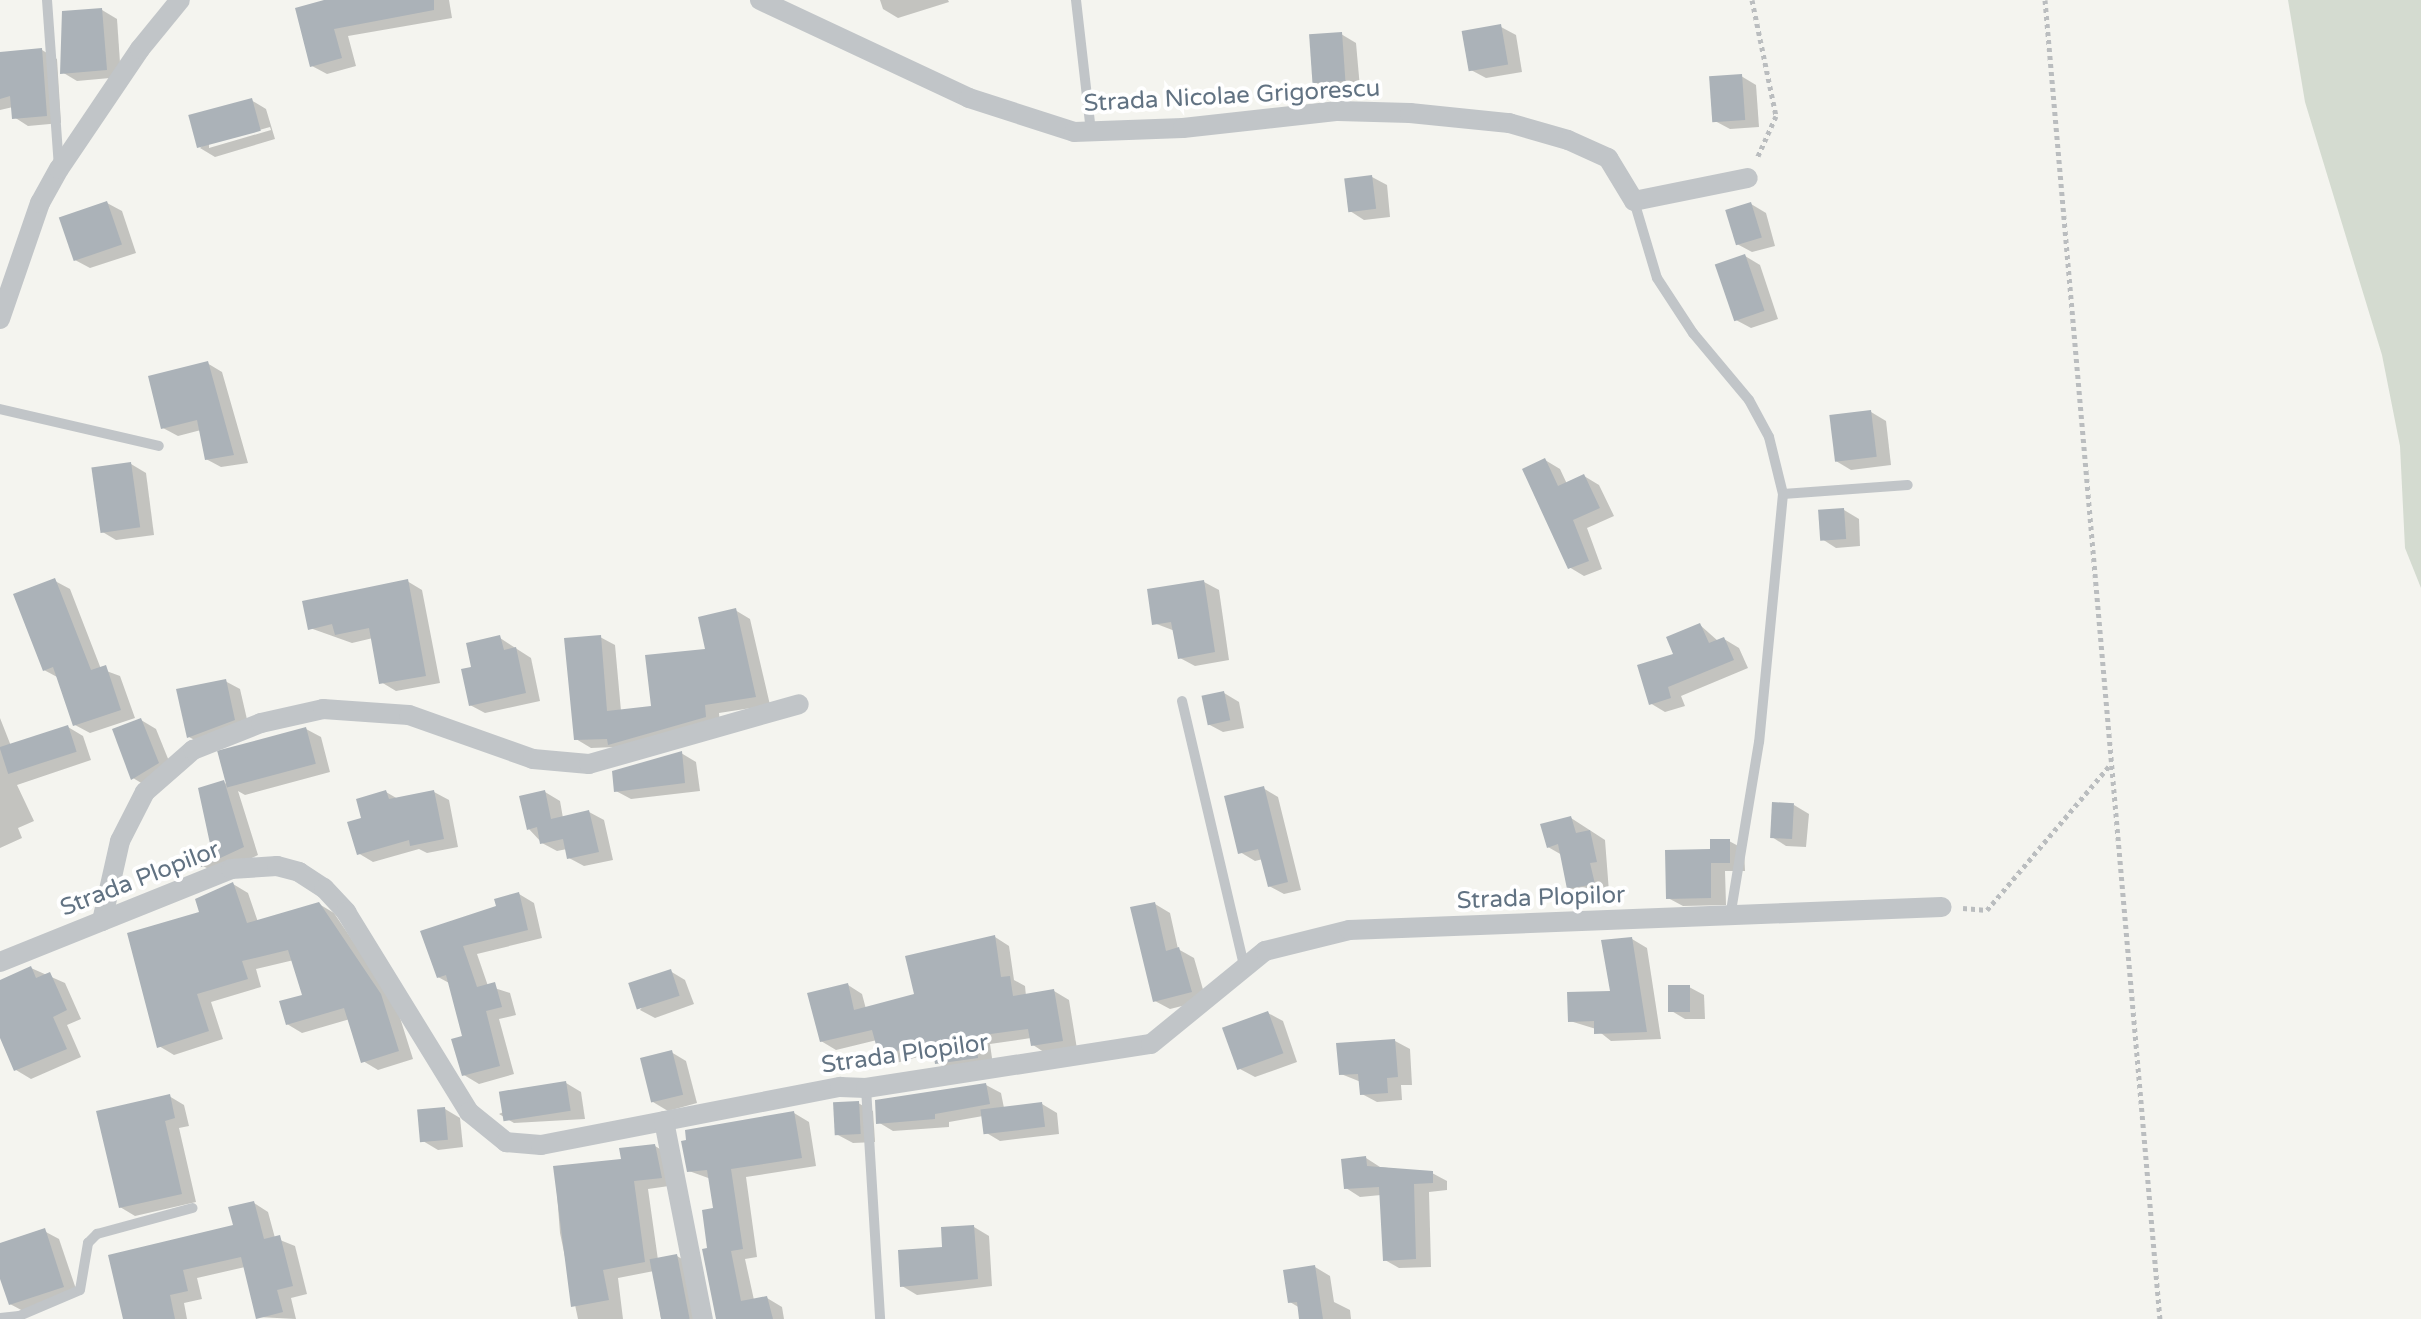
<!DOCTYPE html>
<html>
<head>
<meta charset="utf-8">
<style>
	body { margin:0 }
	#map { position:relative; width:2421px; height:1319px; overflow:hidden; background:#f4f4ef; font-family:"Varela Round",sans-serif }
	div>[style] { position:absolute }
	.green>* { inset:0; background:#d4dbd0 }
	.shadow>* { inset:0; background:#0003 }
	.building>* { inset:0; background:#abb2b8; transform-origin:0 0 }
	.path>* { height:5px; margin-top:-2.5px; transform-origin:0; background:repeating-linear-gradient(90deg,#babdbf 0 4px,transparent 0 8px) }
	.lane>* { height:10px; margin:-5px; padding:0 5px; transform-origin:5px; border-radius:5px; background:#c1c5c8 }
	.street>* { height:20px; margin:-10px; padding:0 10px; transform-origin:10px; border-radius:10px; background:#c1c5c8 }
	span { translate:-50% -50%; white-space:nowrap; text-align:center; line-height:1.15; -webkit-text-stroke:8px #fff; paint-order:stroke }
	.street-label { font-size:24px; color:#617282 }
</style>
</head>
<body>
<div id="map">
	<div class="green">
		<div style="clip-path:polygon(2288px 0,2421px 0,2421px 588px,2405px 548px,2400px 446px,2382px 355px,2305px 102px)"></div>
	</div>
	<div class="shadow">
		<div style="clip-path:polygon(331px 0,449px 0,452px 18px,348px 36px,356px 66px,327px 74px,312px 66px)"></div>
		<div style="clip-path:polygon(880px 0,948px 0,949px 2px,898px 18px,883px 9px)"></div>
		<div style="clip-path:polygon(102px 10px,117px 19px,121px 77px,77px 81px,62px 72px)"></div>
		<div style="clip-path:polygon(1501px 27px,1516px 35px,1522px 72px,1486px 78px,1471px 70px)"></div>
		<div style="clip-path:polygon(1341px 34px,1356px 43px,1360px 88px,1330px 91px,1315px 82px)"></div>
		<div style="clip-path:polygon(42px 50px,57px 59px,61px 123px,28px 126px,14px 117px,13px 107px,0 110px,0 56px)"></div>
		<div style="clip-path:polygon(1741px 76px,1756px 85px,1759px 127px,1730px 129px,1715px 121px)"></div>
		<div style="clip-path:polygon(evenodd,251px 100px,266px 109px,275px 139px,215px 157px,200px 148px,251px 100px,270px 127px,271px 130px,209px 148px,209px 144px,270px 127px)"></div>
		<div style="clip-path:polygon(1372px 177px,1387px 185px,1390px 217px,1364px 220px,1350px 211px)"></div>
		<div style="clip-path:polygon(107px 203px,122px 211px,136px 253px,90px 268px,75px 260px)"></div>
		<div style="clip-path:polygon(1751px 204px,1766px 213px,1775px 246px,1752px 252px,1737px 244px)"></div>
		<div style="clip-path:polygon(1745px 256px,1760px 265px,1778px 319px,1751px 328px,1736px 320px)"></div>
		<div style="clip-path:polygon(207px 363px,222px 372px,248px 463px,221px 467px,206px 459px,201px 430px,178px 436px,163px 428px)"></div>
		<div style="clip-path:polygon(1871px 412px,1886px 421px,1891px 465px,1851px 470px,1836px 461px)"></div>
		<div style="clip-path:polygon(1545px 460px,1560px 469px,1567px 484px,1584px 476px,1599px 485px,1614px 516px,1587px 528px,1602px 569px,1584px 576px,1569px 567px)"></div>
		<div style="clip-path:polygon(131px 464px,146px 473px,154px 535px,116px 540px,101px 531px)"></div>
		<div style="clip-path:polygon(1844px 510px,1859px 519px,1860px 546px,1836px 548px,1822px 539px)"></div>
		<div style="clip-path:polygon(55px 581px,70px 589px,101px 669px,120px 676px,135px 718px,90px 733px,75px 725px,59px 678px,44px 670px)"></div>
		<div style="clip-path:polygon(407px 581px,422px 590px,440px 683px,396px 691px,381px 682px,373px 638px,352px 643px,310px 628px)"></div>
		<div style="clip-path:polygon(1204px 582px,1219px 590px,1229px 660px,1195px 666px,1180px 658px,1175px 631px,1154px 623px)"></div>
		<div style="clip-path:polygon(735px 610px,750px 619px,770px 705px,719px 713px,720px 725px,615px 747px,591px 748px,576px 739px,600px 637px,615px 645px,621px 711px,653px 708px,708px 650px)"></div>
		<div style="clip-path:polygon(1700px 625px,1718px 641px,1724px 639px,1739px 648px,1748px 668px,1681px 696px,1685px 706px,1665px 712px,1650px 703px)"></div>
		<div style="clip-path:polygon(500px 638px,531px 658px,540px 701px,485px 713px,470px 705px,473px 668px)"></div>
		<div style="clip-path:polygon(225px 681px,240px 689px,249px 728px,204px 745px,189px 737px)"></div>
		<div style="clip-path:polygon(1224px 693px,1239px 702px,1244px 728px,1223px 732px,1208px 724px)"></div>
		<div style="clip-path:polygon(0 718px,11px 746px,68px 727px,83px 736px,91px 760px,17px 785px,34px 821px,18px 828px,22px 838px,0 848px)"></div>
		<div style="clip-path:polygon(141px 720px,156px 729px,173px 771px,148px 787px,133px 778px)"></div>
		<div style="clip-path:polygon(306px 729px,321px 737px,330px 772px,245px 795px,238px 791px,258px 855px,218px 874px,203px 866px,214px 855px,223px 782px,230px 786px)"></div>
		<div style="clip-path:polygon(681px 753px,696px 762px,700px 791px,631px 799px,616px 791px)"></div>
		<div style="clip-path:polygon(1263px 788px,1278px 797px,1301px 890px,1284px 894px,1269px 886px,1263px 859px,1255px 861px,1240px 852px)"></div>
		<div style="clip-path:polygon(386px 792px,398px 799px,434px 792px,449px 800px,458px 847px,427px 853px,419px 849px,373px 862px,358px 853px,364px 819px)"></div>
		<div style="clip-path:polygon(545px 792px,560px 801px,563px 818px,589px 812px,604px 820px,613px 860px,584px 866px,569px 858px,567px 849px,557px 851px,542px 843px,528px 828px)"></div>
		<div style="clip-path:polygon(1794px 805px,1809px 814px,1806px 847px,1786px 846px,1772px 837px)"></div>
		<div style="clip-path:polygon(1571px 818px,1605px 840px,1609px 892px,1584px 897px,1569px 888px,1562px 855px,1548px 847px)"></div>
		<div style="clip-path:polygon(1729px 841px,1744px 849px,1745px 871px,1725px 871px,1726px 905px,1683px 906px,1668px 898px,1712px 851px)"></div>
		<div style="clip-path:polygon(233px 884px,248px 893px,258px 922px,319px 904px,334px 913px,396px 1005px,413px 1059px,378px 1070px,363px 1061px,350px 1019px,302px 1033px,287px 1024px,305px 997px,294px 960px,256px 969px,261px 987px,211px 1002px,223px 1039px,174px 1055px,159px 1046px,202px 914px)"></div>
		<div style="clip-path:polygon(519px 894px,534px 903px,542px 938px,477px 954px,488px 986px,510px 993px,516px 1015px,499px 1019px,514px 1074px,479px 1084px,464px 1075px,465px 1037px,451px 984px,438px 977px,423px 932px,498px 907px)"></div>
		<div style="clip-path:polygon(1155px 904px,1170px 913px,1178px 949px,1194px 958px,1206px 1000px,1170px 1009px,1155px 1001px)"></div>
		<div style="clip-path:polygon(995px 937px,1009px 946px,1014px 980px,1025px 986px,1026px 996px,1054px 991px,1069px 1000px,1077px 1049px,1047px 1054px,1033px 1045px,1031px 1038px,990px 1044px,993px 1065px,952px 1071px,937px 1063px,936px 1052px,896px 1063px,881px 1054px,877px 1040px,836px 1050px,821px 1041px,848px 985px,862px 994px,866px 1009px,917px 995px)"></div>
		<div style="clip-path:polygon(1632px 939px,1647px 948px,1661px 1039px,1611px 1041px,1596px 1029px,1570px 1021px,1612px 993px)"></div>
		<div style="clip-path:polygon(31px 968px,65px 983px,81px 1019px,67px 1025px,81px 1057px,31px 1079px,16px 1070px,0 1033px,0 982px)"></div>
		<div style="clip-path:polygon(670px 971px,685px 980px,694px 1004px,655px 1018px,640px 1010px)"></div>
		<div style="clip-path:polygon(1689px 987px,1704px 995px,1705px 1019px,1685px 1019px,1670px 1010px)"></div>
		<div style="clip-path:polygon(1268px 1013px,1283px 1021px,1297px 1062px,1255px 1077px,1240px 1069px)"></div>
		<div style="clip-path:polygon(1395px 1041px,1410px 1049px,1412px 1085px,1401px 1085px,1402px 1100px,1377px 1102px,1362px 1094px,1361px 1082px,1341px 1074px)"></div>
		<div style="clip-path:polygon(671px 1052px,686px 1061px,697px 1103px,668px 1111px,653px 1102px)"></div>
		<div style="clip-path:polygon(566px 1083px,581px 1092px,585px 1119px,514px 1123px,499px 1114px)"></div>
		<div style="clip-path:polygon(986px 1085px,1001px 1093px,1004px 1108px,1042px 1104px,1057px 1113px,1059px 1134px,1000px 1141px,985px 1132px,983px 1116px,949px 1122px,949px 1127px,893px 1131px,878px 1122px)"></div>
		<div style="clip-path:polygon(169px 1096px,184px 1105px,189px 1126px,179px 1128px,196px 1202px,135px 1216px,120px 1207px)"></div>
		<div style="clip-path:polygon(858px 1103px,873px 1111px,875px 1142px,853px 1143px,838px 1135px)"></div>
		<div style="clip-path:polygon(445px 1109px,460px 1118px,463px 1147px,438px 1150px,423px 1141px)"></div>
		<div style="clip-path:polygon(794px 1113px,809px 1122px,816px 1166px,746px 1177px,757px 1257px,745px 1259px,754px 1300px,767px 1298px,782px 1307px,784px 1319px,717px 1319px,709px 1249px,715px 1210px,711px 1179px,689px 1171px)"></div>
		<div style="clip-path:polygon(655px 1146px,670px 1155px,676px 1185px,648px 1189px,658px 1260px,677px 1256px,692px 1265px,702px 1319px,661px 1319px,654px 1271px,618px 1278px,623px 1319px,578px 1319px,560px 1233px,555px 1168px,623px 1161px)"></div>
		<div style="clip-path:polygon(1366px 1158px,1380px 1167px,1432px 1173px,1447px 1181px,1447px 1190px,1429px 1192px,1431px 1267px,1399px 1268px,1385px 1260px,1381px 1195px,1360px 1197px,1346px 1188px)"></div>
		<div style="clip-path:polygon(254px 1203px,268px 1212px,275px 1238px,295px 1246px,307px 1294px,291px 1298px,296px 1319px,258px 1317px,245px 1267px,197px 1278px,202px 1299px,184px 1303px,187px 1319px,125px 1319px,110px 1257px,236px 1227px)"></div>
		<div style="clip-path:polygon(974px 1227px,989px 1236px,992px 1286px,917px 1295px,902px 1286px)"></div>
		<div style="clip-path:polygon(44px 1231px,59px 1239px,78px 1295px,25px 1312px,10px 1304px,0 1273px,0 1245px)"></div>
		<div style="clip-path:polygon(1315px 1267px,1330px 1276px,1334px 1302px,1350px 1310px,1351px 1319px,1301px 1319px,1300px 1308px,1290px 1302px)"></div>
	</div>
	<div class="building">
		<div style="clip-path:polygon(324px 0,434px 0,434px 10px,334px 29px,342px 58px,310px 67px,295px 8px)"></div>
		<div style="clip-path:polygon(102px 8px,107px 70px,60px 74px,62px 11px)"></div>
		<div style="left:1501px;top:24px;width:41px;height:40px;rotate:80deg"></div>
		<div style="left:1342px;top:32px;width:49px;height:33px;rotate:86deg"></div>
		<div style="clip-path:polygon(42px 48px,47px 116px,12px 119px,10px 96px,0 99px,0 52px)"></div>
		<div style="left:1742px;top:74px;width:46px;height:33px;rotate:86deg"></div>
		<div style="left:252px;top:98px;width:34px;height:66px;rotate:75deg"></div>
		<div style="left:1372px;top:175px;width:34px;height:28px;rotate:83deg"></div>
		<div style="left:107px;top:201px;width:46px;height:51px;rotate:71deg"></div>
		<div style="left:1751px;top:202px;width:37px;height:27px;rotate:73deg"></div>
		<div style="left:1745px;top:254px;width:60px;height:32px;rotate:71deg"></div>
		<div style="clip-path:polygon(208px 361px,234px 455px,205px 460px,197px 420px,161px 429px,148px 376px)"></div>
		<div style="left:1871px;top:410px;width:47px;height:42px;rotate:83deg"></div>
		<div style="clip-path:polygon(1545px 458px,1558px 486px,1584px 474px,1600px 508px,1573px 520px,1589px 561px,1568px 569px,1522px 469px)"></div>
		<div style="left:131px;top:462px;width:66px;height:40px;rotate:82deg"></div>
		<div style="left:1844px;top:508px;width:31px;height:26px;rotate:86deg"></div>
		<div style="clip-path:polygon(55px 578px,91px 670px,106px 665px,121px 710px,73px 726px,53px 667px,43px 671px,13px 594px)"></div>
		<div style="clip-path:polygon(408px 579px,426px 676px,379px 684px,369px 628px,335px 635px,332px 624px,308px 630px,302px 601px)"></div>
		<div style="clip-path:polygon(1204px 580px,1215px 652px,1178px 659px,1171px 622px,1152px 625px,1147px 589px)"></div>
		<div style="clip-path:polygon(736px 608px,756px 697px,705px 705px,706px 717px,608px 745px,607px 739px,574px 740px,564px 638px,601px 635px,607px 711px,651px 706px,645px 655px,705px 649px,698px 617px)"></div>
		<div style="clip-path:polygon(1700px 623px,1709px 643px,1724px 637px,1734px 660px,1668px 687px,1671px 698px,1649px 705px,1637px 665px,1673px 654px,1666px 637px)"></div>
		<div style="clip-path:polygon(500px 635px,504px 650px,516px 647px,526px 693px,469px 706px,461px 669px,471px 667px,466px 643px)"></div>
		<div style="clip-path:polygon(226px 679px,235px 720px,187px 738px,176px 689px)"></div>
		<div style="left:1224px;top:691px;width:30px;height:23px;rotate:78deg"></div>
		<div style="clip-path:polygon(141px 718px,159px 763px,131px 780px,112px 729px)"></div>
		<div style="left:68px;top:725px;width:28px;height:72px;rotate:72deg"></div>
		<div style="left:306px;top:727px;width:38px;height:92px;rotate:75deg"></div>
		<div style="clip-path:polygon(682px 751px,685px 783px,614px 792px,612px 771px)"></div>
		<div style="clip-path:polygon(224px 780px,244px 847px,201px 867px,198px 857px,212px 853px,198px 788px)"></div>
		<div style="clip-path:polygon(1264px 786px,1288px 882px,1268px 887px,1258px 849px,1238px 854px,1224px 796px)"></div>
		<div style="clip-path:polygon(386px 790px,389px 799px,434px 790px,444px 839px,410px 846px,409px 840px,357px 855px,347px 822px,361px 818px,356px 799px)"></div>
		<div style="clip-path:polygon(545px 790px,551px 819px,589px 810px,599px 852px,567px 859px,563px 839px,540px 844px,537px 827px,527px 830px,519px 796px)"></div>
		<div style="left:1772px;top:802px;width:22px;height:36px;rotate:3deg"></div>
		<div style="clip-path:polygon(1571px 816px,1576px 833px,1590px 830px,1597px 862px,1590px 863px,1595px 884px,1567px 889px,1558px 844px,1547px 848px,1540px 824px)"></div>
		<div style="clip-path:polygon(1710px 839px,1730px 839px,1730px 863px,1711px 863px,1711px 898px,1666px 899px,1665px 850px,1710px 849px)"></div>
		<div style="clip-path:polygon(233px 882px,247px 923px,319px 902px,381px 994px,399px 1051px,361px 1063px,344px 1008px,286px 1025px,279px 1001px,302px 995px,288px 950px,242px 961px,248px 979px,197px 994px,209px 1031px,157px 1048px,127px 933px,199px 912px,195px 899px)"></div>
		<div style="clip-path:polygon(519px 892px,528px 930px,463px 946px,477px 987px,495px 982px,502px 1007px,486px 1011px,500px 1066px,462px 1076px,451px 1039px,462px 1036px,446px 975px,437px 978px,420px 931px,496px 906px,494px 899px)"></div>
		<div style="clip-path:polygon(1155px 902px,1166px 951px,1179px 947px,1192px 992px,1153px 1002px,1130px 907px)"></div>
		<div style="clip-path:polygon(995px 935px,1001px 977px,1010px 976px,1013px 996px,1054px 989px,1063px 1041px,1031px 1046px,1028px 1029px,976px 1036px,978px 1058px,935px 1064px,932px 1041px,879px 1056px,872px 1030px,820px 1042px,807px 993px,848px 983px,854px 1010px,914px 994px,905px 956px)"></div>
		<div style="clip-path:polygon(1632px 937px,1647px 1032px,1594px 1034px,1594px 1021px,1568px 1022px,1567px 992px,1610px 991px,1601px 940px)"></div>
		<div style="clip-path:polygon(31px 966px,36px 978px,50px 972px,67px 1010px,53px 1017px,67px 1049px,14px 1071px,0 1038px,0 980px)"></div>
		<div style="left:671px;top:969px;width:28px;height:45px;rotate:72deg"></div>
		<div style="left:1668px;top:985px;width:22px;height:27px"></div>
		<div style="left:1268px;top:1011px;width:45px;height:49px;rotate:70deg"></div>
		<div style="clip-path:polygon(1395px 1039px,1398px 1077px,1387px 1078px,1388px 1093px,1360px 1095px,1358px 1074px,1339px 1075px,1336px 1043px)"></div>
		<div style="left:672px;top:1050px;width:46px;height:33px;rotate:76deg"></div>
		<div style="left:566px;top:1081px;width:30px;height:68px;rotate:81deg"></div>
		<div style="clip-path:polygon(986px 1083px,990px 1104px,935px 1114px,935px 1119px,876px 1124px,875px 1100px)"></div>
		<div style="clip-path:polygon(170px 1094px,175px 1118px,165px 1121px,182px 1194px,119px 1208px,96px 1111px)"></div>
		<div style="left:859px;top:1101px;width:33px;height:26px;rotate:87deg"></div>
		<div style="left:1042px;top:1102px;width:25px;height:62px;rotate:83deg"></div>
		<div style="left:445px;top:1107px;width:33px;height:28px;rotate:85deg"></div>
		<div style="clip-path:polygon(794px 1111px,802px 1158px,731px 1169px,743px 1249px,731px 1251px,741px 1301px,767px 1296px,773px 1319px,716px 1319px,702px 1249px,707px 1248px,702px 1210px,713px 1208px,707px 1170px,687px 1172px,681px 1141px,686px 1140px,685px 1130px)"></div>
		<div style="clip-path:polygon(655px 1144px,662px 1178px,634px 1181px,645px 1262px,603px 1270px,609px 1300px,571px 1307px,553px 1166px,621px 1159px,619px 1148px)"></div>
		<div style="clip-path:polygon(1366px 1156px,1367px 1166px,1433px 1171px,1433px 1183px,1414px 1184px,1416px 1259px,1383px 1261px,1379px 1187px,1344px 1189px,1341px 1159px)"></div>
		<div style="clip-path:polygon(254px 1201px,264px 1239px,280px 1235px,293px 1286px,277px 1290px,283px 1312px,256px 1319px,241px 1257px,183px 1270px,188px 1291px,170px 1295px,175px 1319px,123px 1319px,108px 1255px,233px 1225px,228px 1207px)"></div>
		<div style="clip-path:polygon(974px 1225px,978px 1279px,900px 1287px,898px 1250px,942px 1247px,941px 1227px)"></div>
		<div style="clip-path:polygon(45px 1228px,64px 1287px,9px 1305px,0 1279px,0 1243px)"></div>
		<div style="left:677px;top:1254px;width:66px;height:28px;rotate:79deg"></div>
		<div style="clip-path:polygon(1315px 1265px,1323px 1319px,1299px 1319px,1297px 1302px,1288px 1303px,1283px 1270px)"></div>
	</div>
	<div class="path">
		<div style="left:1752px;top:0;width:118px;rotate:78.3deg"></div>
		<div style="left:1776px;top:116px;width:46px;rotate:114.3deg"></div>
		<div style="left:2045px;top:0;width:1324px;rotate:85.02deg"></div>
		<div style="left:1963px;top:908px;width:24px;rotate:5deg"></div>
		<div style="left:1987px;top:910px;width:192px;rotate:-49.7deg"></div>
	</div>
	<div class="lane">
		<div style="left:47px;top:0;width:167px;rotate:85.9deg"></div>
		<div style="left:1076px;top:0;width:133px;rotate:83.5deg"></div>
		<div style="left:1634px;top:201px;width:80px;rotate:73.4deg"></div>
		<div style="left:1657px;top:278px;width:66px;rotate:56.8deg"></div>
		<div style="left:1693px;top:333px;width:87px;rotate:50.1deg"></div>
		<div style="left:1749px;top:400px;width:42px;rotate:61.6deg"></div>
		<div style="left:1769px;top:437px;width:59px;rotate:76.2deg"></div>
		<div style="left:1783px;top:494px;width:249px;rotate:95.5deg"></div>
		<div style="left:1759px;top:742px;width:177px;rotate:99.4deg"></div>
		<div style="left:0;top:409px;width:163px;rotate:13.1deg"></div>
		<div style="left:1783px;top:494px;width:125px;rotate:-4.1deg"></div>
		<div style="left:1182px;top:701px;width:271px;rotate:76.8deg"></div>
		<div style="left:866px;top:1088px;width:231px;rotate:86.5deg"></div>
		<div style="left:0;top:1318px;width:19px;rotate:-6deg"></div>
		<div style="left:19px;top:1316px;width:66px;rotate:-23.1deg"></div>
		<div style="left:80px;top:1290px;width:48px;rotate:-80.3deg"></div>
		<div style="left:88px;top:1243px;width:13px;rotate:-45deg"></div>
		<div style="left:97px;top:1234px;width:99px;rotate:-15.2deg"></div>
	</div>
	<div class="street">
		<div style="left:760px;top:0;width:231px;rotate:25.1deg"></div>
		<div style="left:969px;top:98px;width:110px;rotate:17.9deg"></div>
		<div style="left:1074px;top:132px;width:109px;rotate:-2.1deg"></div>
		<div style="left:1183px;top:128px;width:156px;rotate:-6.3deg"></div>
		<div style="left:1338px;top:111px;width:72px;rotate:1.6deg"></div>
		<div style="left:1410px;top:113px;width:100px;rotate:5.8deg"></div>
		<div style="left:1509px;top:123px;width:61px;rotate:16.1deg"></div>
		<div style="left:1568px;top:140px;width:44px;rotate:24.2deg"></div>
		<div style="left:1608px;top:158px;width:50px;rotate:58.8deg"></div>
		<div style="left:1634px;top:201px;width:116px;rotate:-11.4deg"></div>
		<div style="left:0;top:319px;width:123px;rotate:-71deg"></div>
		<div style="left:40px;top:203px;width:39px;rotate:-61deg"></div>
		<div style="left:59px;top:169px;width:145px;rotate:-56deg"></div>
		<div style="left:140px;top:49px;width:63px;rotate:-50.8deg"></div>
		<div style="left:102px;top:921px;width:82px;rotate:-77.3deg"></div>
		<div style="left:120px;top:841px;width:55px;rotate:-63deg"></div>
		<div style="left:145px;top:792px;width:64px;rotate:-41.2deg"></div>
		<div style="left:193px;top:750px;width:73px;rotate:-21.7deg"></div>
		<div style="left:261px;top:723px;width:64px;rotate:-12.7deg"></div>
		<div style="left:323px;top:709px;width:86px;rotate:4deg"></div>
		<div style="left:409px;top:715px;width:132px;rotate:19.5deg"></div>
		<div style="left:533px;top:759px;width:56px;rotate:5.1deg"></div>
		<div style="left:589px;top:764px;width:218px;rotate:-15.9deg"></div>
		<div style="left:0;top:962px;width:249px;rotate:-21.9deg"></div>
		<div style="left:231px;top:869px;width:46px;rotate:-3.7deg"></div>
		<div style="left:277px;top:866px;width:23px;rotate:15deg"></div>
		<div style="left:299px;top:872px;width:30px;rotate:33deg"></div>
		<div style="left:324px;top:888px;width:33px;rotate:47deg"></div>
		<div style="left:346px;top:912px;width:235px;rotate:58.4deg"></div>
		<div style="left:469px;top:1112px;width:48px;rotate:39deg"></div>
		<div style="left:506px;top:1142px;width:35px;rotate:5deg"></div>
		<div style="left:541px;top:1145px;width:305px;rotate:-11deg"></div>
		<div style="left:840px;top:1087px;width:26px;rotate:2deg"></div>
		<div style="left:866px;top:1088px;width:288px;rotate:-8.8deg"></div>
		<div style="left:1151px;top:1044px;width:147px;rotate:-39.2deg"></div>
		<div style="left:1265px;top:951px;width:87px;rotate:-14deg"></div>
		<div style="left:1349px;top:930px;width:593px;rotate:-2.22deg"></div>
		<div style="left:664px;top:1121px;width:202px;rotate:78.9deg"></div>
	</div>
	<div class="street-label">
		<span style="left:1232px;top:96px;rotate:-3deg">Strada Nicolae Grigorescu</span>
		<span style="left:140px;top:879px;rotate:-21deg">Strada Plopilor</span>
		<span style="left:1541px;top:898px;rotate:-2deg">Strada Plopilor</span>
		<span style="left:905px;top:1054px;rotate:-8deg">Strada Plopilor</span>
	</div>
</div>
</body>
</html>
